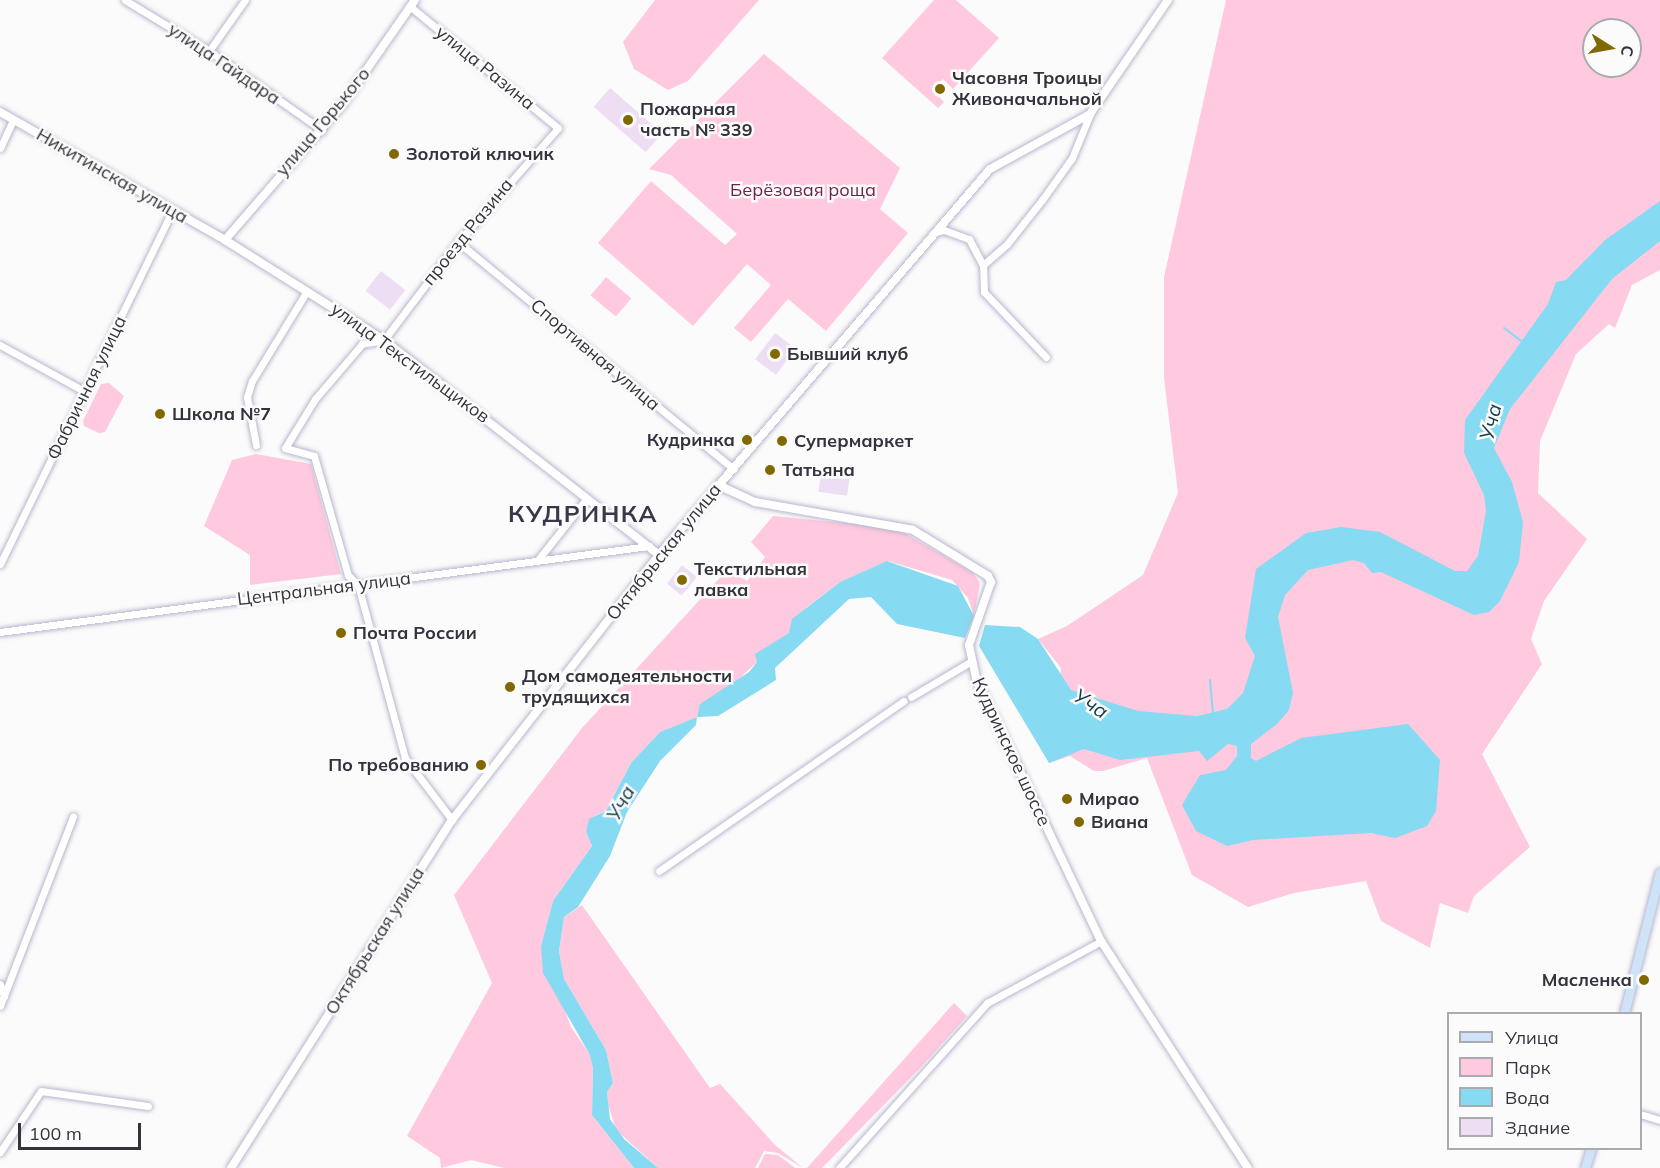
<!DOCTYPE html>
<html>
<head>
<meta charset="utf-8">
<style>
	body { margin:0 }
	#map { position:relative; width:1660px; height:1168px; overflow:hidden; background:#fbfbfb; font-family:Mulish,sans-serif }
	div>[style] { position:absolute }
	.green>* { inset:0; background:#ffc9df; transform-origin:0 0 }
	.water>* { inset:0; background:#86daf1 }
	.stream>* { height:2px; margin:-1px; padding:0 1px; transform-origin:1px; border-radius:1px; background:#86daf1 }
	.building>* { inset:0; background:#eedef3; transform-origin:0 0 }
	.roads { filter:drop-shadow(0 0 2px #b7b7ce) drop-shadow(0 0 2px #b7b7ce) }
	.minor>* { height:7px; margin:-3.5px; padding:0 3.5px; transform-origin:3.5px; border-radius:3.5px; background:#fff }
	.tertiary>* { height:8px; margin:-4px; padding:0 4px; transform-origin:4px; border-radius:4px; background:#fff }
	.secondary>* { height:9px; margin:-4.5px; padding:0 4.5px; transform-origin:4.5px; border-radius:4.5px; background:#cfe3f8 }
	.dots>* { width:16px; height:16px; translate:-50% -50%; box-sizing:border-box; border:3px solid #fbfbfb; border-radius:50% }
	span { translate:-50% -50%; white-space:nowrap; text-align:center; line-height:1.15; -webkit-text-stroke:5px #fbfbfb; paint-order:stroke }
	.street-label { font-size:18px; color:#33333d }
	.poi-label { font-size:18px; color:#33333d; font-weight:700 }
	.left { translate:0 -50%; text-align:left }
	.right { translate:-100% -50%; text-align:right }
	.park-label { font-size:18px; color:#70224a }
	.water-label { font-size:20px; color:#133a45; font-style:italic }
	.district-label { font-size:24px; color:#38384a; font-weight:700; letter-spacing:1.5px }
	.legend { position:absolute; left:1447px; top:1012px; width:195px; height:138px; box-sizing:border-box; background:#fbfbfb; border:2px solid #ababaf; margin:0; padding:8px 10px; list-style:none; font-size:18px; color:#33333d }
	.legend li { display:flex; align-items:center; gap:12px; height:30px }
	.legend b { width:30px; border:2px solid #ababaf }
	.north { position:absolute; left:1582px; top:18px; width:60px; height:60px; box-sizing:border-box; background:#fbfbfb; border:2px solid #ababaf; border-radius:50%; rotate:101deg; font-size:16px; font-weight:700; line-height:24px; text-align:center; color:#33333d }
	.north::after { content:''; display:block; margin:auto; width:21px; height:27px; background:#816901; clip-path:polygon(50% 0,100% 100%,50% 72%,0 100%) }
	.scale { position:absolute; left:18px; top:1123px; width:123px; height:27px; box-sizing:border-box; border:3px solid #33333d; border-top:0; padding-left:8px; font-size:18px; line-height:21px; white-space:nowrap; color:#33333d; -webkit-text-stroke:4px #fbfbfb; paint-order:stroke }
</style>
</head>
<body>
<div id="map">
	<div class="green">
		<div style="clip-path:polygon(655px 0,759px 0,688px 81px,668px 90px,634px 69px,623px 42px)"></div>
		<div style="clip-path:polygon(934px 0,956px 0,999px 38px,953px 89px,943px 79px,932px 90px,944px 102px,938px 108px,882px 58px)"></div>
		<div style="clip-path:polygon(evenodd,1226px 0,1660px 0,1660px 270px,1632px 285px,1615px 328px,1609px 324px,1576px 354px,1540px 441px,1538px 493px,1587px 539px,1544px 601px,1531px 639px,1542px 664px,1482px 754px,1530px 847px,1474px 896px,1468px 913px,1440px 903px,1430px 948px,1381px 921px,1366px 881px,1294px 893px,1248px 907px,1192px 875px,1147px 758px,1103px 771px,1094px 771px,1070px 756px,1049px 763px,1061px 668px,1038px 639px,1067px 626px,1143px 575px,1178px 493px,1164px 378px,1164px 277px,1226px 0,1594px 30px,1630px 30px,1630px 66px,1594px 66px,1594px 30px)"></div>
		<div style="clip-path:polygon(764px 54px,900px 168px,880px 209px,908px 233px,826px 331px,788px 299px,751px 342px,734px 328px,771px 285px,747px 264px,693px 326px,598px 243px,651px 181px,725px 245px,737px 234px,671px 175px,649px 169px)"></div>
		<div style="left:606px;top:277px;width:33px;height:24px;rotate:40deg"></div>
		<div style="clip-path:polygon(109px 383px,124px 396px,105px 432px,99px 433px,84px 426px,83px 421px,101px 384px)"></div>
		<div style="clip-path:polygon(256px 454px,311px 464px,341px 574px,250px 585px,250px 555px,204px 526px,232px 460px)"></div>
		<div style="clip-path:polygon(773px 516px,896px 528px,972px 572px,980px 583px,974px 616px,968px 598px,952px 580px,888px 561px,840px 582px,807px 607px,789px 633px,697px 717px,660px 732px,631px 763px,606px 811px,596px 815px,586px 832px,592px 846px,553px 901px,541px 946px,571px 1027px,589px 1053px,593px 1068px,592px 1115px,634px 1168px,504px 1168px,471px 1160px,441px 1168px,440px 1158px,407px 1136px,492px 983px,454px 895px,582px 728px,728px 569px,747px 581px,765px 557px,751px 542px)"></div>
		<div style="clip-path:polygon(582px 905px,710px 1088px,720px 1084px,775px 1145px,803px 1168px,778px 1153px,764px 1151px,755px 1168px,658px 1168px,616px 1130px,608px 1104px,607px 1092px,613px 1083px,606px 1050px,564px 979px,559px 951px,564px 917px)"></div>
		<div style="clip-path:polygon(954px 1003px,967px 1016px,923px 1065px,822px 1168px,807px 1168px)"></div>
		<div style="clip-path:polygon(765px 1154px,778px 1155px,795px 1168px,758px 1168px)"></div>
	</div>
	<div class="water">
		<div style="clip-path:polygon(1660px 201px,1660px 241px,1612px 279px,1510px 409px,1494px 448px,1512px 482px,1523px 522px,1519px 562px,1500px 601px,1489px 612px,1474px 615px,1381px 572px,1372px 573px,1364px 563px,1353px 560px,1308px 570px,1285px 595px,1278px 617px,1293px 693px,1289px 710px,1278px 723px,1251px 744px,1251px 758px,1256px 761px,1301px 738px,1408px 724px,1440px 760px,1436px 811px,1427px 826px,1395px 838px,1371px 833px,1253px 840px,1227px 846px,1196px 831px,1182px 805px,1200px 775px,1226px 770px,1237px 756px,1237px 746px,1228px 744px,1207px 761px,1199px 751px,1120px 760px,1084px 749px,1049px 763px,979px 646px,985px 625px,1020px 627px,1038px 639px,1071px 690px,1138px 711px,1197px 716px,1227px 709px,1243px 693px,1255px 656px,1245px 638px,1256px 569px,1306px 533px,1341px 527px,1380px 532px,1455px 571px,1467px 571px,1478px 556px,1486px 511px,1484px 495px,1464px 453px,1465px 420px,1548px 304px,1556px 282px,1566px 280px,1605px 240px)"></div>
		<div style="clip-path:polygon(887px 561px,958px 586px,974px 616px,965px 638px,897px 624px,871px 597px,849px 599px,775px 668px,776px 680px,718px 716px,697px 717px,696px 725px,660px 761px,627px 812px,610px 856px,578px 907px,564px 917px,559px 951px,564px 979px,606px 1050px,613px 1083px,607px 1092px,610px 1119px,624px 1139px,658px 1168px,634px 1168px,592px 1115px,593px 1068px,589px 1053px,543px 973px,541px 946px,553px 901px,592px 846px,586px 832px,589px 819px,606px 811px,631px 763px,660px 732px,697px 717px,700px 704px,749px 672px,757px 662px,755px 654px,789px 633px,792px 619px,840px 582px)"></div>
	</div>
	<div class="stream">
		<div style="left:1504px;top:328px;width:21px;rotate:37deg"></div>
		<div style="left:1210px;top:680px;width:32px;rotate:85deg"></div>
	</div>
	<div class="building">
		<div style="left:610px;top:88px;width:69px;height:25px;rotate:41deg"></div>
		<div style="left:381px;top:271px;width:31px;height:25px;rotate:38deg"></div>
		<div style="left:775px;top:333px;width:26px;height:33px;rotate:37deg"></div>
		<div style="left:821px;top:473px;width:29px;height:19px;rotate:8deg"></div>
		<div style="left:682px;top:565px;width:19px;height:24px;rotate:39deg"></div>
	</div>
	<div class="roads">
		<div class="minor">
			<div style="left:125px;top:0;width:98px;rotate:31.3deg"></div>
			<div style="left:209px;top:51px;width:138px;rotate:35deg"></div>
			<div style="left:412px;top:8px;width:189px;rotate:39.4deg"></div>
			<div style="left:558px;top:128px;width:152px;rotate:131.3deg"></div>
			<div style="left:458px;top:242px;width:123px;rotate:127.1deg"></div>
			<div style="left:384px;top:340px;width:22px;rotate:170deg"></div>
			<div style="left:362px;top:344px;width:72px;rotate:130.5deg"></div>
			<div style="left:315px;top:399px;width:57px;rotate:121.5deg"></div>
			<div style="left:285px;top:448px;width:30px;rotate:15deg"></div>
			<div style="left:314px;top:456px;width:124px;rotate:74.1deg"></div>
			<div style="left:348px;top:575px;width:14px;rotate:45deg"></div>
			<div style="left:358px;top:585px;width:179px;rotate:74.8deg"></div>
			<div style="left:405px;top:758px;width:78px;rotate:52.8deg"></div>
			<div style="left:209px;top:51px;width:62px;rotate:-54.8deg"></div>
			<div style="left:0;top:148px;width:31px;rotate:-65deg"></div>
			<div style="left:935px;top:232px;width:9px;rotate:-13deg"></div>
			<div style="left:944px;top:230px;width:27px;rotate:20deg"></div>
			<div style="left:969px;top:239px;width:30px;rotate:62deg"></div>
			<div style="left:458px;top:242px;width:357px;rotate:39.5deg"></div>
			<div style="left:0;top:345px;width:98px;rotate:28.7deg"></div>
			<div style="left:1046px;top:357px;width:90px;rotate:-133.6deg"></div>
			<div style="left:984px;top:292px;width:27px;rotate:-92deg"></div>
			<div style="left:983px;top:265px;width:32px;rotate:-41deg"></div>
			<div style="left:1007px;top:244px;width:56px;rotate:-51.5deg"></div>
			<div style="left:1042px;top:200px;width:52px;rotate:-54.5deg"></div>
			<div style="left:1072px;top:158px;width:48px;rotate:-67.8deg"></div>
			<div style="left:256px;top:445px;width:49px;rotate:-100.6deg"></div>
			<div style="left:247px;top:397px;width:17px;rotate:-73deg"></div>
			<div style="left:252px;top:381px;width:105px;rotate:-58.6deg"></div>
			<div style="left:537px;top:561px;width:80px;rotate:-51.6deg"></div>
			<div style="left:0;top:564px;width:393px;rotate:-64deg"></div>
			<div style="left:0;top:632px;width:655px;rotate:-7.55deg"></div>
			<div style="left:911px;top:697px;width:69px;rotate:-30.7deg"></div>
			<div style="left:659px;top:871px;width:298px;rotate:-34.8deg"></div>
			<div style="left:0;top:984px;width:13px;rotate:72deg"></div>
			<div style="left:0;top:1006px;width:203px;rotate:-68.9deg"></div>
			<div style="left:1640px;top:1114px;width:21px;rotate:17deg"></div>
			<div style="left:0;top:1152px;width:73px;rotate:-56.1deg"></div>
			<div style="left:41px;top:1091px;width:108px;rotate:8deg"></div>
			<div style="left:839px;top:1168px;width:222px;rotate:-48.1deg"></div>
			<div style="left:987px;top:1003px;width:130px;rotate:-28.5deg"></div>
		</div>
		<div class="tertiary">
			<div style="left:0;top:112px;width:259px;rotate:29.6deg"></div>
			<div style="left:225px;top:240px;width:188px;rotate:32.2deg"></div>
			<div style="left:384px;top:340px;width:349px;rotate:38deg"></div>
			<div style="left:225px;top:240px;width:179px;rotate:-49.1deg"></div>
			<div style="left:342px;top:105px;width:128px;rotate:-55.2deg"></div>
			<div style="left:718px;top:485px;width:41px;rotate:24.7deg"></div>
			<div style="left:755px;top:502px;width:160px;rotate:10deg"></div>
			<div style="left:913px;top:530px;width:88px;rotate:31.5deg"></div>
			<div style="left:988px;top:576px;width:7px;rotate:63deg"></div>
			<div style="left:991px;top:582px;width:67px;rotate:109.2deg"></div>
			<div style="left:969px;top:645px;width:35px;rotate:78deg"></div>
			<div style="left:976px;top:679px;width:290px;rotate:64.5deg"></div>
			<div style="left:1101px;top:941px;width:270px;rotate:57.1deg"></div>
			<div style="left:231px;top:1168px;width:412px;rotate:-57.6deg"></div>
			<div style="left:452px;top:820px;width:336px;rotate:-52deg"></div>
			<div style="left:659px;top:555px;width:508px;rotate:-49.39deg"></div>
			<div style="left:990px;top:169px;width:114px;rotate:-28.8deg"></div>
			<div style="left:1090px;top:114px;width:138px;rotate:-55.6deg"></div>
		</div>
		<div class="secondary">
			<div style="left:1624px;top:1014px;width:146px;rotate:-75.8deg"></div>
			<div style="left:1585px;top:1168px;width:21px;rotate:-73deg"></div>
		</div>
	</div>
	<div class="dots">
		<div style="left:940px;top:89px;background:#816901"></div>
		<div style="left:628px;top:120px;background:#816901"></div>
		<div style="left:394px;top:154px;background:#816901"></div>
		<div style="left:775px;top:354px;background:#816901"></div>
		<div style="left:160px;top:414px;background:#816901"></div>
		<div style="left:747px;top:440px;background:#816901"></div>
		<div style="left:782px;top:441px;background:#816901"></div>
		<div style="left:770px;top:470px;background:#816901"></div>
		<div style="left:682px;top:580px;background:#816901"></div>
		<div style="left:341px;top:633px;background:#816901"></div>
		<div style="left:510px;top:687px;background:#816901"></div>
		<div style="left:481px;top:765px;background:#816901"></div>
		<div style="left:1067px;top:799px;background:#816901"></div>
		<div style="left:1079px;top:822px;background:#816901"></div>
		<div style="left:1644px;top:980px;background:#816901"></div>
	</div>
	<div class="street-label">
		<span style="left:224px;top:64px;rotate:34deg">улица Гайдара</span>
		<span style="left:485px;top:68px;rotate:39deg">улица Разина</span>
		<span style="left:323px;top:122px;rotate:-50deg">улица Горького</span>
		<span style="left:112px;top:176px;rotate:30deg">Никитинская улица</span>
		<span style="left:468px;top:232px;rotate:-51deg">проезд Разина</span>
		<span style="left:595px;top:355px;rotate:40deg">Спортивная улица</span>
		<span style="left:410px;top:363px;rotate:36deg">улица Текстильщиков</span>
		<span style="left:87px;top:388px;rotate:-64deg">Фабричная улица</span>
		<span style="left:664px;top:552px;rotate:-51deg">Октябрьская улица</span>
		<span style="left:324px;top:589px;rotate:-7deg">Центральная улица</span>
		<span style="left:1011px;top:752px;rotate:65deg">Кудринское шоссе</span>
		<span style="left:375px;top:941px;rotate:-58deg">Октябрьская улица</span>
	</div>
	<div class="poi-label">
		<span class="left" style="left:952px;top:89px">Часовня Троицы<br>Живоначальной</span>
		<span class="left" style="left:640px;top:120px">Пожарная<br>часть № 339</span>
		<span class="left" style="left:406px;top:154px">Золотой ключик</span>
		<span class="left" style="left:787px;top:354px">Бывший клуб</span>
		<span class="left" style="left:172px;top:414px">Школа №7</span>
		<span class="right" style="left:735px;top:440px">Кудринка</span>
		<span class="left" style="left:794px;top:441px">Супермаркет</span>
		<span class="left" style="left:782px;top:470px">Татьяна</span>
		<span class="left" style="left:694px;top:580px">Текстильная<br>лавка</span>
		<span class="left" style="left:353px;top:633px">Почта России</span>
		<span class="left" style="left:522px;top:687px">Дом самодеятельности<br>трудящихся</span>
		<span class="right" style="left:469px;top:765px">По требованию</span>
		<span class="left" style="left:1079px;top:799px">Мирао</span>
		<span class="left" style="left:1091px;top:822px">Виана</span>
		<span class="right" style="left:1632px;top:980px">Масленка</span>
	</div>
	<div class="park-label">
		<span style="left:803px;top:190px">Берёзовая роща</span>
	</div>
	<div class="water-label">
		<span style="left:1490px;top:422px;rotate:-76deg">Уча</span>
		<span style="left:1091px;top:703px;rotate:33deg">Уча</span>
		<span style="left:620px;top:803px;rotate:-61deg">Уча</span>
	</div>
	<div class="district-label">
		<span style="left:583px;top:514px">КУДРИНКА</span>
	</div>
	<ul class="legend">
	<li><b style="height:8px;background:#cfe3f8"></b>Улица</li>
	<li><b style="height:16px;background:#ffc9df"></b>Парк</li>
	<li><b style="height:16px;background:#86daf1"></b>Вода</li>
	<li><b style="height:16px;background:#eedef3"></b>Здание</li>
	</ul>
	<div class="north">С</div>
	<div class="scale">100 m</div>
</div>
</body>
</html>
